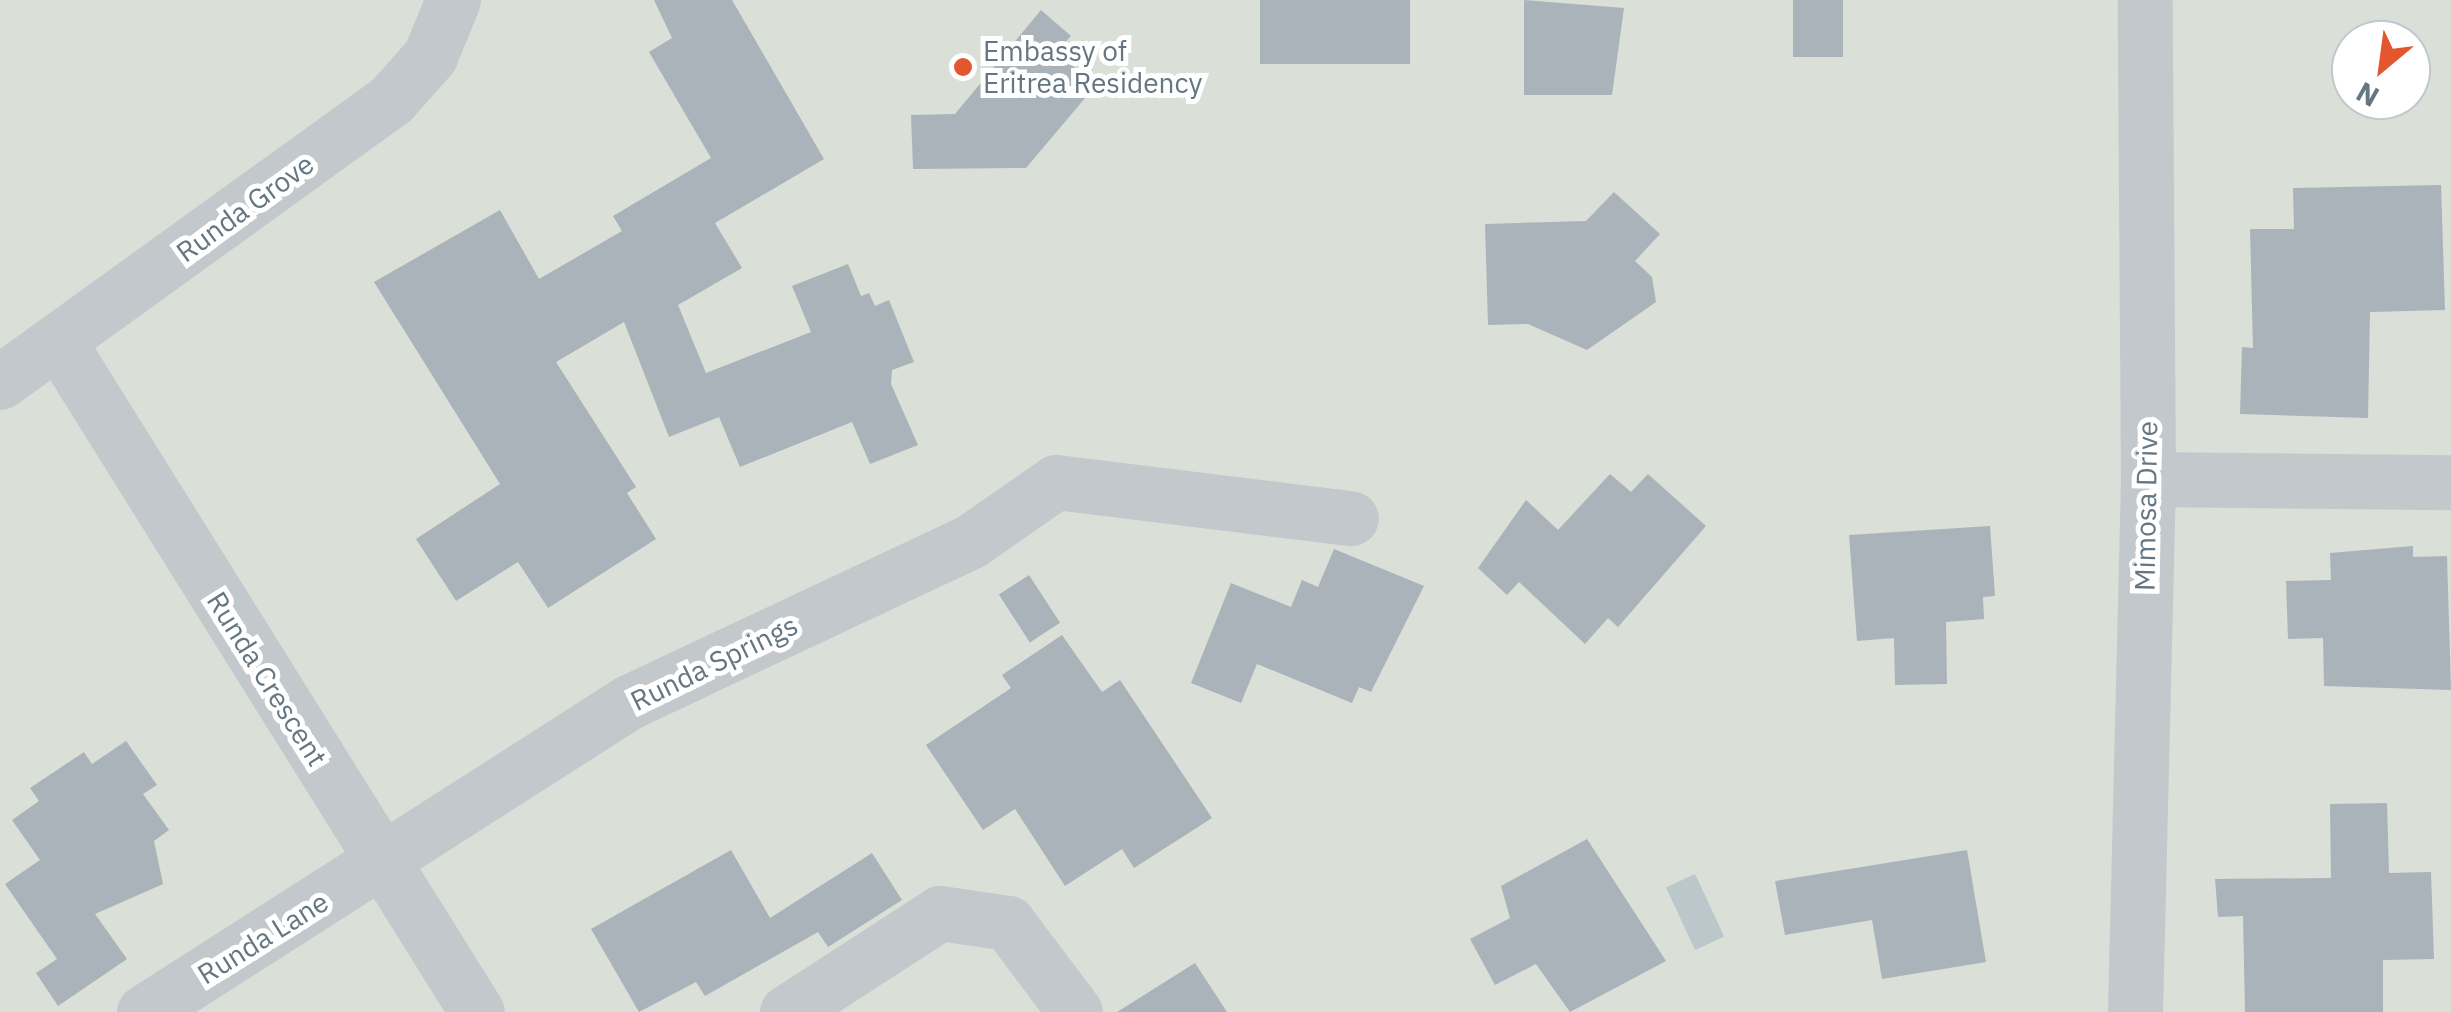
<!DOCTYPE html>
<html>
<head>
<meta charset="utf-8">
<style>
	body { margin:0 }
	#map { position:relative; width:2451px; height:1012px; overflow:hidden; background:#fafaf8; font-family:"IBM Plex Sans",sans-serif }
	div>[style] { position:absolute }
	.green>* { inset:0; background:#dadfd7 }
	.water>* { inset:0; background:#bbc7cb; transform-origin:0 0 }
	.building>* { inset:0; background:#aab3b9; transform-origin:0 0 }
	.minor>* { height:55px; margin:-27.5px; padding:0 27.5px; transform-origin:27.5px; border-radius:27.5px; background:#c3c8cc }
	.dots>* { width:28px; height:28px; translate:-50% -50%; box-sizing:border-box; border:5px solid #fff; border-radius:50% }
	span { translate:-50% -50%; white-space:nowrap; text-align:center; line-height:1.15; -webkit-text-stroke:10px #fff; paint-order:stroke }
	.poi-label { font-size:28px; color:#657683 }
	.left { translate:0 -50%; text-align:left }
	.street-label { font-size:28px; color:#657683 }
	.north { position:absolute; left:2331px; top:20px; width:100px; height:100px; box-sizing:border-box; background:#fff; border:2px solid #c1c8cd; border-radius:50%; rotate:209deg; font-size:28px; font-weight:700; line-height:40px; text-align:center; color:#657683 }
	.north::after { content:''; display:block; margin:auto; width:35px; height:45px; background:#e4572e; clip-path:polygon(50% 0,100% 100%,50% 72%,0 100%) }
</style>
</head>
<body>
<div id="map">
	<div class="green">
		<div style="clip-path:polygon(evenodd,0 0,2451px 0,2451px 1012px,0 1012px,0 0,2351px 40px,2411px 40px,2411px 100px,2351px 100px,2351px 40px)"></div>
	</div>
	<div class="water">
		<div style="left:1695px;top:874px;width:69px;height:32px;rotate:65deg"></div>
	</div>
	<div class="building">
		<div style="clip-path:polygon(654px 0,732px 0,824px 159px,715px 223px,742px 268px,678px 305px,706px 373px,811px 332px,792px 286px,848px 264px,861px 296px,869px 293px,875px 306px,889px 300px,914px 362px,892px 370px,891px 384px,918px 445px,870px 464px,852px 422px,740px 467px,719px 417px,669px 437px,624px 322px,556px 362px,636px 487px,627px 493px,656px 539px,548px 608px,518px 562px,456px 601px,416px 539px,500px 484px,374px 282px,500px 210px,539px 279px,622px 231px,613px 216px,711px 158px,649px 52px,672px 38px)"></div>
		<div style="left:1260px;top:0;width:150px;height:64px"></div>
		<div style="clip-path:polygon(1524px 0,1624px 8px,1612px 95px,1524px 95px)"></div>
		<div style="left:1793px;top:0;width:50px;height:57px"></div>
		<div style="clip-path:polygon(1041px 10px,1071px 36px,1056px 52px,1096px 85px,1026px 168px,913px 169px,911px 115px,955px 114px)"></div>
		<div style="clip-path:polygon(2441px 185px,2445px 310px,2370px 312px,2368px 418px,2240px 414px,2242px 347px,2253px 348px,2250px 229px,2294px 229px,2293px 188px)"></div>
		<div style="clip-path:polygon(1614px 192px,1660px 234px,1635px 261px,1652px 277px,1656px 302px,1587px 350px,1528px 324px,1488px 325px,1485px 224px,1586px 221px)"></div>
		<div style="clip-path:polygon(1610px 474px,1631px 492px,1648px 474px,1706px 526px,1618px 627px,1608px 618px,1585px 644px,1519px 582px,1507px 595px,1478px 568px,1526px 500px,1558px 530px)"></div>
		<div style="clip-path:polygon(1990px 526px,1995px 596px,1983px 597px,1984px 619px,1946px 622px,1947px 684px,1895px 685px,1894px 638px,1857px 641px,1849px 535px)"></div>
		<div style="clip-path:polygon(2413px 546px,2413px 557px,2447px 556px,2451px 690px,2324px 686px,2323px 638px,2288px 639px,2286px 581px,2331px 580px,2330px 553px)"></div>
		<div style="clip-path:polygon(1334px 549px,1424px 586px,1371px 692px,1359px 687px,1352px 703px,1257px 664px,1241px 703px,1191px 683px,1231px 583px,1291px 607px,1302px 580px,1318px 587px)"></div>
		<div style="left:1029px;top:575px;width:57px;height:36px;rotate:57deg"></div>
		<div style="clip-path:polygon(1062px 635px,1102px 692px,1120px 680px,1212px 818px,1134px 868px,1122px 849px,1065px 886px,1015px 809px,983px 830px,926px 745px,1011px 688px,1002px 675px)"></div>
		<div style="clip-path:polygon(126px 741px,157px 785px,143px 794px,169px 830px,154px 841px,163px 884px,95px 914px,127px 959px,58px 1006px,36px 973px,57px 959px,5px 884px,40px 860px,12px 820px,39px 801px,30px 788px,84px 752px,92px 764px)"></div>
		<div style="clip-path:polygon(2387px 803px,2389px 873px,2431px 872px,2434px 959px,2383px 960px,2383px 1012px,2245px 1012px,2243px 916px,2218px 917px,2215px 879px,2331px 878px,2330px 804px)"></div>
		<div style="clip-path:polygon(1587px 839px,1666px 961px,1570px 1012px,1536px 964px,1495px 985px,1470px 939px,1510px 918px,1501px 886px)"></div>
		<div style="clip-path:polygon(731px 850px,770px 918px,872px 853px,902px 900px,828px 947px,818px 932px,705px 996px,696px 982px,639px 1012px,591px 929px)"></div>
		<div style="clip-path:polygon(1967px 850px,1986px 962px,1882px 979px,1872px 920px,1785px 935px,1775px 881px)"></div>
		<div style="clip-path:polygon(1195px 963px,1227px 1012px,1117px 1012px)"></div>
	</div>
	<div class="minor">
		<div style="left:60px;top:344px;width:787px;rotate:58.03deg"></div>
		<div style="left:0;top:382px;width:482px;rotate:-35.8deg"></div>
		<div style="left:391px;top:100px;width:59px;rotate:-48.4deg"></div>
		<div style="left:430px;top:56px;width:61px;rotate:-67.7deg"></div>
		<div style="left:2148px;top:479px;width:303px;rotate:0.6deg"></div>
		<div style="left:144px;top:1012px;width:576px;rotate:-32.59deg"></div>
		<div style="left:629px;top:702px;width:378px;rotate:-25.2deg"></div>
		<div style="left:971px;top:541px;width:103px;rotate:-34.8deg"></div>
		<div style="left:1056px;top:482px;width:297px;rotate:7deg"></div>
		<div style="left:787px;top:1012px;width:182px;rotate:-32.9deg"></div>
		<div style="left:940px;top:913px;width:69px;rotate:8.4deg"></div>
		<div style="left:1008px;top:923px;width:111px;rotate:53deg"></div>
		<div style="left:2135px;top:1012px;width:533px;rotate:-88.6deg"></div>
		<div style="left:2148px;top:479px;width:479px;rotate:-90.4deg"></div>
	</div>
	<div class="dots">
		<div style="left:963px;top:67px;background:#e4572e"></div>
	</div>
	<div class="poi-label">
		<span class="left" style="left:983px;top:67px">Embassy of<br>Eritrea Residency</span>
	</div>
	<div class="street-label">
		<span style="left:245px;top:208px;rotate:-36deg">Runda Grove</span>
		<span style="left:2146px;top:506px;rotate:-89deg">Mimosa Drive</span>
		<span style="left:714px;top:663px;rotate:-26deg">Runda Springs</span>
		<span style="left:267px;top:679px;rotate:58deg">Runda Crescent</span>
		<span style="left:263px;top:938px;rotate:-32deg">Runda Lane</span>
	</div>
	<div class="north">N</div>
</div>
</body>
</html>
